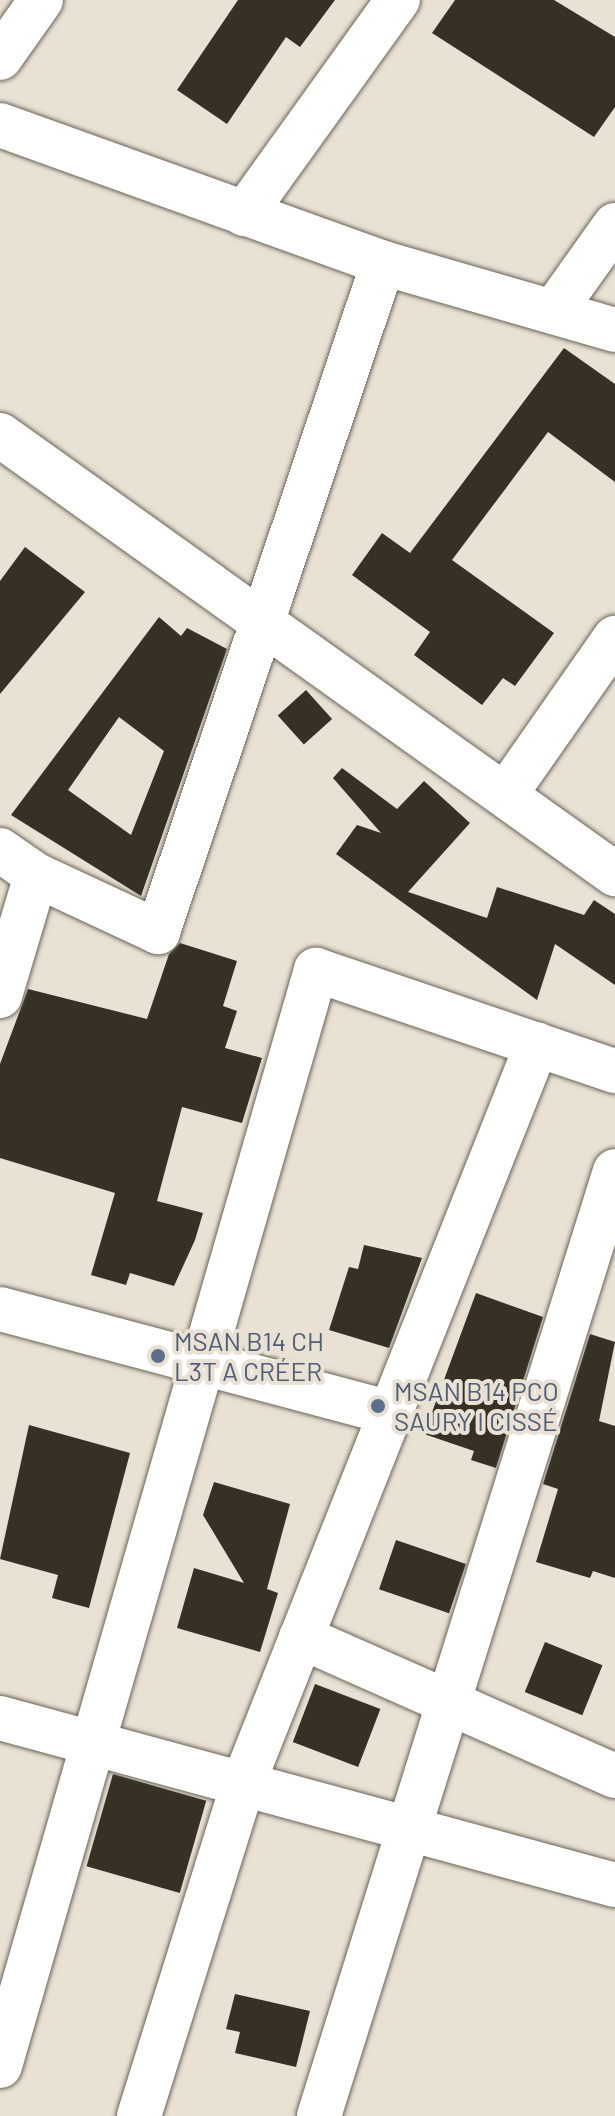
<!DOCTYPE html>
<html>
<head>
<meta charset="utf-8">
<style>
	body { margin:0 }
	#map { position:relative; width:615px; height:2116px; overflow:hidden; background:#e9e1d3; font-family:Barlow,sans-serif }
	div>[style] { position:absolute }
	.building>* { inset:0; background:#363025; transform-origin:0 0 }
	.roads { filter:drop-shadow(0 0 2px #6a6357) drop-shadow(0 0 2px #6a6357) }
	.street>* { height:44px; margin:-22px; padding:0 22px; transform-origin:22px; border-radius:22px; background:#fff }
	.dots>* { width:22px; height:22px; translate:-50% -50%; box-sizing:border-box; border:4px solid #e9e1d3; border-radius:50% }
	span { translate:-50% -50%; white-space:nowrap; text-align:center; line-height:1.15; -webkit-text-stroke:8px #e9e1d3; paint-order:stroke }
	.service-label { font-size:26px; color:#4e5e75 }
	.left { translate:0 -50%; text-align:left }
</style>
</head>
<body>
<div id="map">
	<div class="building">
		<div style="clip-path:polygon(238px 0,335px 0,300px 47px,286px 37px,227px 124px,177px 90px)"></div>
		<div style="clip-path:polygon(455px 0,554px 0,615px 37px,615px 107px,594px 137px,432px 33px)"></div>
		<div style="clip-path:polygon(564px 348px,615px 384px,615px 482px,548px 432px,452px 560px,554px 633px,515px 686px,503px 678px,482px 705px,414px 655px,430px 632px,352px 575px,382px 533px,410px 553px)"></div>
		<div style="clip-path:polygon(25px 547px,85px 592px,0 694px,0 581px)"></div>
		<div style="clip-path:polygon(evenodd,159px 617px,181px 636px,187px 628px,227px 649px,141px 896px,11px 815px,159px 617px,119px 717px,164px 751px,131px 835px,68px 790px,119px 717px)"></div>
		<div style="left:306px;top:690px;width:39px;height:38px;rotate:48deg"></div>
		<div style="clip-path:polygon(342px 768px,397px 809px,424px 781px,470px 823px,408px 892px,487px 918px,497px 887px,584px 915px,594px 900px,615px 914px,615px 985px,555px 944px,537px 1000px,336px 854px,357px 825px,381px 833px,333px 778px)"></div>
		<div style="clip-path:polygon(180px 943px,237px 961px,223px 1006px,237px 1011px,225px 1048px,262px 1058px,242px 1123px,182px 1107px,157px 1201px,203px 1213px,195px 1240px,174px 1286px,130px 1273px,126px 1285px,91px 1275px,115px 1193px,0 1158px,0 1064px,28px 989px,147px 1019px,169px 954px)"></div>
		<div style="clip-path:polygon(364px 1245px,422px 1258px,389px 1348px,329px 1330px,349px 1267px,358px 1269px)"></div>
		<div style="clip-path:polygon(476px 1293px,543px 1317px,496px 1468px,471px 1460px,474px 1451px,424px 1434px)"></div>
		<div style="clip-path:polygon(590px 1334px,615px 1342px,599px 1421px,615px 1426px,615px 1578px,593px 1571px,590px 1578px,536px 1562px,558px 1489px,543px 1484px)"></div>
		<div style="clip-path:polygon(29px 1425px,130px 1453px,89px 1608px,52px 1598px,58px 1575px,0 1559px)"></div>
		<div style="clip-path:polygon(214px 1482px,290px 1504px,267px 1589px,278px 1593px,260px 1652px,177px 1628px,194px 1568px,244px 1583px,203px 1515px)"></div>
		<div style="left:396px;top:1540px;width:74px;height:52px;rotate:19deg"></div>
		<div style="left:545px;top:1642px;width:62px;height:54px;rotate:22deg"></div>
		<div style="left:315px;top:1684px;width:70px;height:62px;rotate:21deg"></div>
		<div style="left:113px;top:1774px;width:97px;height:96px;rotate:16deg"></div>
		<div style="clip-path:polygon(235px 1994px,310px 2011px,296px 2067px,235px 2053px,240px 2032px,226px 2029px)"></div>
	</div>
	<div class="roads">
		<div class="street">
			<div style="left:0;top:58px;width:71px;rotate:-54.7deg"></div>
			<div style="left:0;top:125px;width:407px;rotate:19.8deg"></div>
			<div style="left:383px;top:263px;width:241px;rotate:16.1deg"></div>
			<div style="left:244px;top:214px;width:264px;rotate:-54.3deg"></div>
			<div style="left:553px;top:312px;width:107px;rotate:-54.5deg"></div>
			<div style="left:0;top:435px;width:756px;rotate:35.52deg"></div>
			<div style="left:505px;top:795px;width:192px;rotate:-55deg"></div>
			<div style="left:0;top:850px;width:44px;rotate:34.8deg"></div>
			<div style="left:36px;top:875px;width:135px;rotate:25deg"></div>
			<div style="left:158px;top:932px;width:706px;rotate:-71.41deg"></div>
			<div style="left:0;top:996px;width:126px;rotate:-73.4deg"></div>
			<div style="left:0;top:1309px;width:404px;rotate:14.9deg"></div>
			<div style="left:301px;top:1637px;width:343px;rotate:23.9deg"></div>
			<div style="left:0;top:1718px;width:637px;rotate:15.19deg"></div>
			<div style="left:0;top:2066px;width:1141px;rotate:-73.92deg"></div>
			<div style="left:316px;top:970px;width:316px;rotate:18.7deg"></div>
			<div style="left:139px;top:2116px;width:348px;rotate:-72.6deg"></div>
			<div style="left:243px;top:1784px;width:796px;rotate:-68.33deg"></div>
			<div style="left:319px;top:2116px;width:990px;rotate:-72.61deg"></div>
		</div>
	</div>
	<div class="dots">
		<div style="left:158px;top:1356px;background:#5c6f8a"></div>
		<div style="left:378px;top:1406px;background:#5c6f8a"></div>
	</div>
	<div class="service-label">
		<span class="left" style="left:174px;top:1356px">MSAN B14 CH<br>L3T A CRÉER</span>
		<span class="left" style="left:394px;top:1406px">MSAN B14 PCO<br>SAURY I CISSÉ</span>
	</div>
</div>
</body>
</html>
